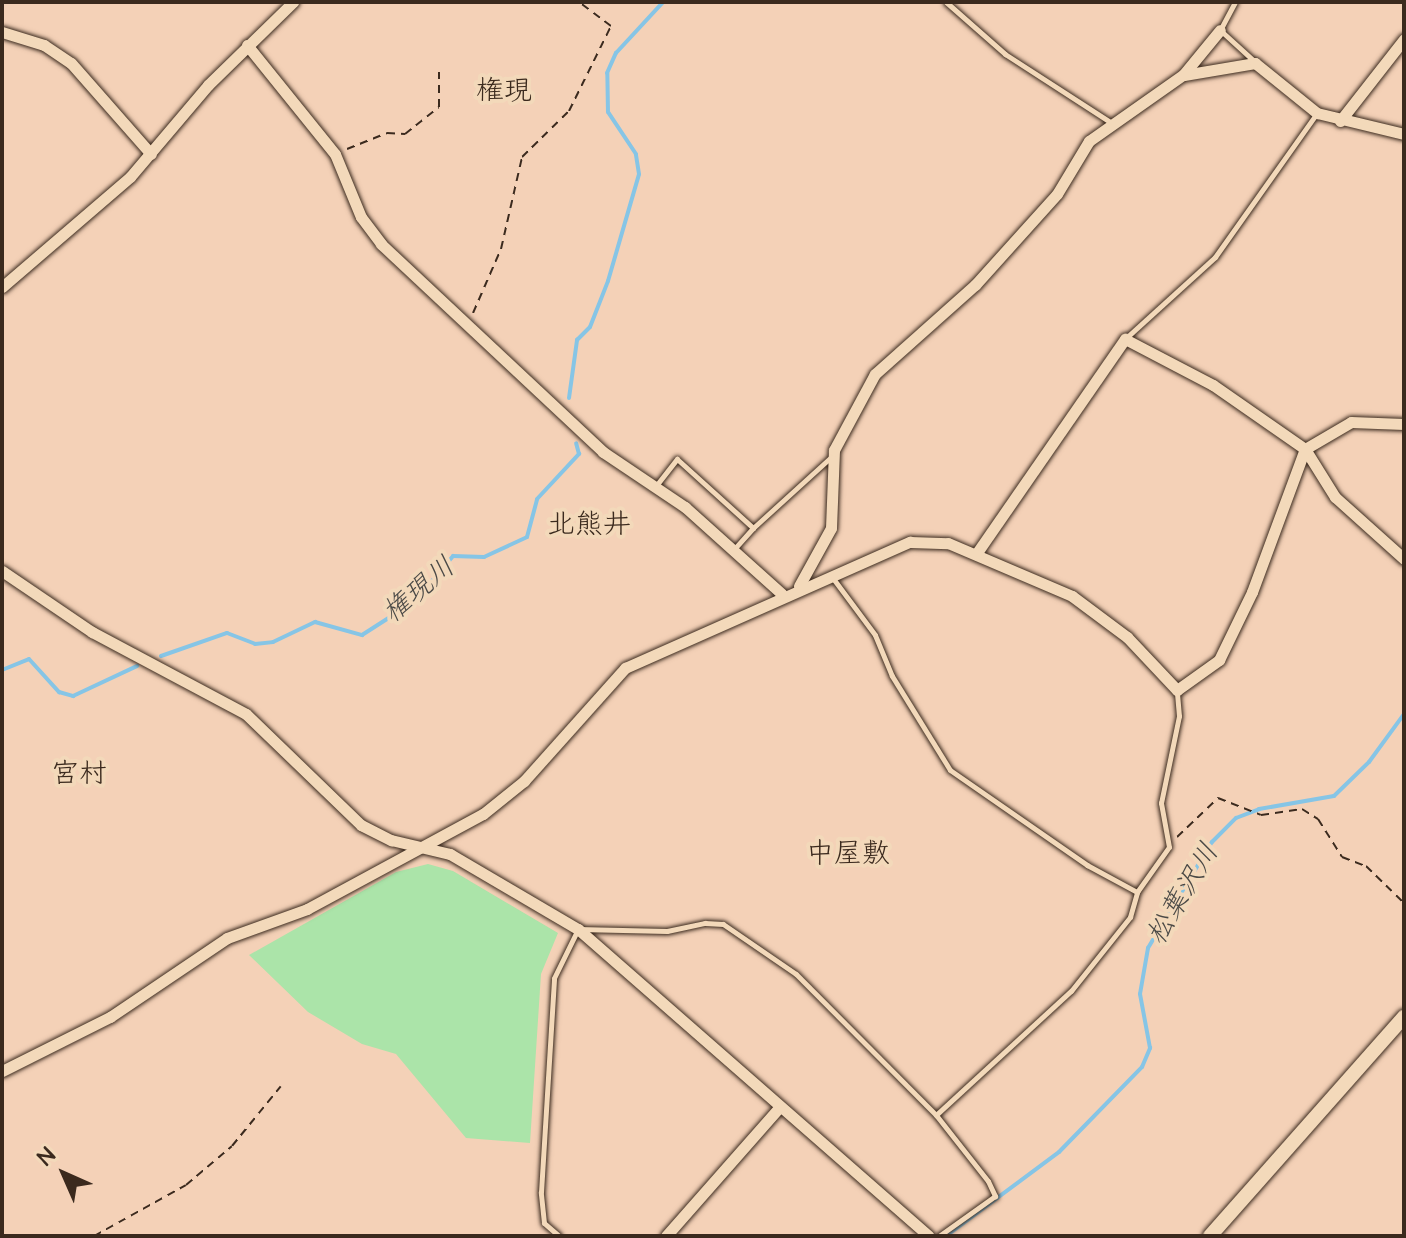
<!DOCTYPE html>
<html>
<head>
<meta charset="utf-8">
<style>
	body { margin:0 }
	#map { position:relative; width:1406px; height:1238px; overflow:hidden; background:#f4d1b7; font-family:"Architects Daughter","Klee One",sans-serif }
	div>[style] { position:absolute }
	.green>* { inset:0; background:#abe4a9 }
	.stream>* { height:4px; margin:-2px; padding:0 2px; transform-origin:2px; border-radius:2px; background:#86c5e6 }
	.path>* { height:2px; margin-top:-1px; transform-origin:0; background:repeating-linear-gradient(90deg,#3b2a1e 0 8px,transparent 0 14px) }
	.roads { filter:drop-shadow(0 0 2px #3b2a1e) drop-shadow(0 0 2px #3b2a1e) }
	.service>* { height:5px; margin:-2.5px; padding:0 2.5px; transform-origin:2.5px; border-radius:2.5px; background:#f3d9ba }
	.minor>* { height:11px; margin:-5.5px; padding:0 5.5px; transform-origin:5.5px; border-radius:5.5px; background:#f3d9ba }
	.tertiary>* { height:14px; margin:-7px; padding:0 7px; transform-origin:7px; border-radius:7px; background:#f3d9ba }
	span { translate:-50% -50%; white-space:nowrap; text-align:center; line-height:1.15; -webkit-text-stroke:8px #f3d9ba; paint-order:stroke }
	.neighbourhood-label { font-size:28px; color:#3b2a1e }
	.water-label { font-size:28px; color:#4a4946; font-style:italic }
	.frame { position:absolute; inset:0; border:4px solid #3b2a1e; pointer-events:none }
	.north { position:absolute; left:24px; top:1134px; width:80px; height:80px; -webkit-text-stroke:6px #f3d9ba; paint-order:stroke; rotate:315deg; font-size:22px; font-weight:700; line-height:32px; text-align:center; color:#3b2a1e }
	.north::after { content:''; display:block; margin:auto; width:28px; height:36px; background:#3b2a1e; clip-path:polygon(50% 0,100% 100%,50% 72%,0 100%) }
</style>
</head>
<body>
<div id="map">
	<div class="green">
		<div style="clip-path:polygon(428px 864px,453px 871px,558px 933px,541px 974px,530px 1143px,466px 1138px,396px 1054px,362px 1044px,308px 1012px,249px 955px,396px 872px)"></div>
	</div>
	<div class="stream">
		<div style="left:569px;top:398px;width:59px;rotate:-82.1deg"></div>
		<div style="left:577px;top:340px;width:18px;rotate:-45deg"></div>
		<div style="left:590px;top:327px;width:49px;rotate:-68.6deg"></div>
		<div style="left:608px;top:281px;width:111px;rotate:-73.8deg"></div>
		<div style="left:639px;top:174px;width:20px;rotate:-99deg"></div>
		<div style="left:636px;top:154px;width:50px;rotate:-123.7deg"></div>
		<div style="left:608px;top:112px;width:39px;rotate:-91deg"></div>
		<div style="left:607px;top:73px;width:22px;rotate:-66deg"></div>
		<div style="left:616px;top:53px;width:69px;rotate:-47.3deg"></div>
		<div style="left:161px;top:656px;width:70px;rotate:-19.2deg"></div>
		<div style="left:227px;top:633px;width:30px;rotate:21deg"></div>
		<div style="left:255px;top:644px;width:18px;rotate:-6deg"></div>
		<div style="left:273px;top:642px;width:47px;rotate:-25.5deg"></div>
		<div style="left:315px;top:622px;width:49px;rotate:15.5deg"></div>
		<div style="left:362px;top:635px;width:63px;rotate:-32.7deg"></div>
		<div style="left:415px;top:601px;width:59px;rotate:-49.8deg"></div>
		<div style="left:453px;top:556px;width:31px;rotate:2deg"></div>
		<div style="left:484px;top:557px;width:47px;rotate:-24.9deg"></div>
		<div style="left:527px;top:537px;width:39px;rotate:-75deg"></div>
		<div style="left:537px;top:499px;width:62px;rotate:-47deg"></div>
		<div style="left:579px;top:454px;width:11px;rotate:-105deg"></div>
		<div style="left:2px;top:670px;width:29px;rotate:-22deg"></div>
		<div style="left:29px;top:659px;width:45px;rotate:47.7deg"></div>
		<div style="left:59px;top:692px;width:15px;rotate:16deg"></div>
		<div style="left:73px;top:696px;width:71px;rotate:-25.1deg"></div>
		<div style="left:946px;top:1236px;width:141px;rotate:-36.6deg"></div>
		<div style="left:1059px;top:1152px;width:119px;rotate:-45.7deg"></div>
		<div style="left:1142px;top:1067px;width:21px;rotate:-67deg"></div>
		<div style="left:1150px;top:1048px;width:55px;rotate:-100.5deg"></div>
		<div style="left:1140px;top:994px;width:47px;rotate:-80.1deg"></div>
		<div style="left:1148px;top:948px;width:124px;rotate:-58.9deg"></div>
		<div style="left:1212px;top:842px;width:34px;rotate:-45deg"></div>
		<div style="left:1236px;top:818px;width:25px;rotate:-21deg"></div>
		<div style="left:1259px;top:809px;width:76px;rotate:-9.8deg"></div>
		<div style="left:1334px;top:796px;width:49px;rotate:-44.2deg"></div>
		<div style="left:1369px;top:762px;width:59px;rotate:-53.9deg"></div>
	</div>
	<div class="path">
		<div style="left:347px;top:149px;width:43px;rotate:-21.8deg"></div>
		<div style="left:387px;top:133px;width:18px;rotate:3deg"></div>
		<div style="left:405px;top:134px;width:43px;rotate:-38.5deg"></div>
		<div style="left:439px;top:107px;width:35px;rotate:-90deg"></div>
		<div style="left:473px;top:313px;width:70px;rotate:-66.4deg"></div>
		<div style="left:501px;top:249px;width:94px;rotate:-77.1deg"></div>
		<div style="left:522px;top:157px;width:66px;rotate:-44.4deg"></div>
		<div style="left:569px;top:111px;width:95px;rotate:-63.7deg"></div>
		<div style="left:611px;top:26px;width:40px;rotate:-143deg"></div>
		<div style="left:1177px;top:837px;width:57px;rotate:-43.6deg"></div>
		<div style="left:1218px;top:798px;width:46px;rotate:21.6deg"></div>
		<div style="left:1261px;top:815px;width:41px;rotate:-8.3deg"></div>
		<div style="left:1302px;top:809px;width:19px;rotate:32deg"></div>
		<div style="left:1318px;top:819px;width:45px;rotate:57.7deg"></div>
		<div style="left:1342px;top:857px;width:26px;rotate:21deg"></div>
		<div style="left:1366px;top:866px;width:53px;rotate:44.2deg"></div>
		<div style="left:94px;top:1236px;width:105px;rotate:-29deg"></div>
		<div style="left:186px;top:1185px;width:60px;rotate:-40.3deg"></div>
		<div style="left:232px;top:1146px;width:77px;rotate:-50.8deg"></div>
	</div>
	<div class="roads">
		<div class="service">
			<div style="left:946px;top:2px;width:79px;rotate:41.4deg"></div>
			<div style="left:1005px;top:54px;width:125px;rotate:32.9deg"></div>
			<div style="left:1235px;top:2px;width:32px;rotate:118deg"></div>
			<div style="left:1220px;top:30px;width:47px;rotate:42.4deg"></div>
			<div style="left:1126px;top:338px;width:120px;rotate:-42.3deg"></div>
			<div style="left:1215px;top:257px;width:176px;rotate:-54.7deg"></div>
			<div style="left:655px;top:487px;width:36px;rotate:-52deg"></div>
			<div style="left:677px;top:459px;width:103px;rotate:42.2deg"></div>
			<div style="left:753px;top:528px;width:28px;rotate:132deg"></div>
			<div style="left:753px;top:528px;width:107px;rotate:-42.3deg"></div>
			<div style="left:832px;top:577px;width:72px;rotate:53.4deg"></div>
			<div style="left:875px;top:635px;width:44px;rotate:67.5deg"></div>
			<div style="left:892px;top:676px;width:110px;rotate:58.3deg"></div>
			<div style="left:950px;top:770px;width:167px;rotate:34.7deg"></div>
			<div style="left:1087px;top:865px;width:57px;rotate:28.4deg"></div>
			<div style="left:936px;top:1115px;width:183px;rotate:-42.6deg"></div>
			<div style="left:1071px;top:991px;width:95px;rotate:-51.4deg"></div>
			<div style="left:1130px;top:917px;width:26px;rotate:-74deg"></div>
			<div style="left:1137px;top:892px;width:55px;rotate:-54.6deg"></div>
			<div style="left:1169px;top:847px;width:45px;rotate:-100.3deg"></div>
			<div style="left:1161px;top:803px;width:89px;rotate:-78.3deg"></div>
			<div style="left:1179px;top:716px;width:25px;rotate:-95deg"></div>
			<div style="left:559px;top:1236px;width:20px;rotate:-139deg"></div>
			<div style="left:544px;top:1223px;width:31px;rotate:-96deg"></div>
			<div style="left:541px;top:1192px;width:214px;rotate:-86.5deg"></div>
			<div style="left:554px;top:978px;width:55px;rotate:-63.9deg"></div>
			<div style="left:578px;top:929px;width:89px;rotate:1.3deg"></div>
			<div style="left:667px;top:931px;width:39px;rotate:-12deg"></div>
			<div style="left:705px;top:923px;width:18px;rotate:3deg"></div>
			<div style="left:723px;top:924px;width:88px;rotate:34.4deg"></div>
			<div style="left:796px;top:974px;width:199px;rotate:45.2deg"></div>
			<div style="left:936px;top:1115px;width:84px;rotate:51.8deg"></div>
			<div style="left:988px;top:1181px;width:17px;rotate:65deg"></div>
			<div style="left:995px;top:1196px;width:69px;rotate:144.5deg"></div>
		</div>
		<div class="minor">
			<div style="left:2px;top:32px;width:44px;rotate:17.2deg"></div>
			<div style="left:44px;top:45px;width:32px;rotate:34deg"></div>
			<div style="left:71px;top:63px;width:121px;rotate:48.7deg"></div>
			<div style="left:247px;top:45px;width:140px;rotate:51.1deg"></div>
			<div style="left:335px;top:154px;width:68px;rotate:67.6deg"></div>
			<div style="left:361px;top:217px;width:34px;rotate:53deg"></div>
			<div style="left:381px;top:244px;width:304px;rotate:43.1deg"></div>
			<div style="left:603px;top:452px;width:99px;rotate:33.9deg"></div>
			<div style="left:685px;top:507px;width:130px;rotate:41.9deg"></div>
			<div style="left:1184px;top:75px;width:72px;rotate:-9.6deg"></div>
			<div style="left:1255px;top:63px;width:80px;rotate:38.9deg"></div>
			<div style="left:1317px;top:113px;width:89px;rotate:13.6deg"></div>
			<div style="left:1340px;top:121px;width:104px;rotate:-52deg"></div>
			<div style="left:2px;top:287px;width:169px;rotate:-40.7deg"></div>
			<div style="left:130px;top:177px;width:121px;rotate:-49.7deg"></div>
			<div style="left:208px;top:85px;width:119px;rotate:-44.3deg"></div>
			<div style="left:976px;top:554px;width:262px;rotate:-55.3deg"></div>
			<div style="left:1125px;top:339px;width:99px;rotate:27.6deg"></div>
			<div style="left:1213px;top:385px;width:112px;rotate:34.8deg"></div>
			<div style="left:1305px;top:449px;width:57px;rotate:58deg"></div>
			<div style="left:1335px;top:497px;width:93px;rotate:41.9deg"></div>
			<div style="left:2px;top:571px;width:109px;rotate:34.1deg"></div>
			<div style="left:92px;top:632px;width:174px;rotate:28deg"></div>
			<div style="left:246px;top:714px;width:160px;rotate:44deg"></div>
			<div style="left:361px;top:825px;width:34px;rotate:27deg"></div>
			<div style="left:391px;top:840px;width:61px;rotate:13.3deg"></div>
			<div style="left:450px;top:854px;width:148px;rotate:30.4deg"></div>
			<div style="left:578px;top:929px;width:466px;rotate:41.2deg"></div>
			<div style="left:799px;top:586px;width:66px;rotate:-61.1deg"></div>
			<div style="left:831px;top:528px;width:78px;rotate:-87.8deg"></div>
			<div style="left:834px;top:450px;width:86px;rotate:-61.7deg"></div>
			<div style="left:875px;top:374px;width:134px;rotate:-41.7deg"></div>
			<div style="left:975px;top:285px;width:122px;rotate:-48deg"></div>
			<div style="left:1057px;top:194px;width:62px;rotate:-58.9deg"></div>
			<div style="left:1089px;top:141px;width:115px;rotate:-35.1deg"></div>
			<div style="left:1183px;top:75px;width:58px;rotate:-50.6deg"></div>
			<div style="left:2px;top:1071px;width:121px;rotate:-26.6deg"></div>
			<div style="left:110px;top:1017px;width:141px;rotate:-34deg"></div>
			<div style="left:227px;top:938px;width:85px;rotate:-19.9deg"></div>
			<div style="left:307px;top:909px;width:200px;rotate:-28.4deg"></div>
			<div style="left:483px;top:814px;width:53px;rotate:-38.8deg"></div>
			<div style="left:524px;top:781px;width:152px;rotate:-48.2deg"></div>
			<div style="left:625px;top:668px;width:312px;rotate:-23.9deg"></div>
			<div style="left:910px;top:542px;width:38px;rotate:2deg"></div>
			<div style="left:948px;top:543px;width:135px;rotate:23.1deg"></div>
			<div style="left:1072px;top:596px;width:69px;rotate:36.7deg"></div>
			<div style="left:1127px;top:637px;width:73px;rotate:46.7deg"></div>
			<div style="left:1177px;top:690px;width:52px;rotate:-35.5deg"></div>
			<div style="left:1219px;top:660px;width:76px;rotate:-64.1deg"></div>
			<div style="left:1252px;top:592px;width:153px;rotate:-69.7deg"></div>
			<div style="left:1305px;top:449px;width:53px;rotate:-30.4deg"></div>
			<div style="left:1351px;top:422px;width:53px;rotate:2.2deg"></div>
			<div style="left:666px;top:1236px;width:171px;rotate:-48.6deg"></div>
		</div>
		<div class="tertiary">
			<div style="left:1210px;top:1236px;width:293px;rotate:-48.5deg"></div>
		</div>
	</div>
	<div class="neighbourhood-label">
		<span style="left:504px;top:91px">権現</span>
		<span style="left:589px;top:525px">北熊井</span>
		<span style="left:79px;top:774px">宮村</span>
		<span style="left:848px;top:854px">中屋敷</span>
	</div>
	<div class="water-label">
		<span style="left:419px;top:590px;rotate:-40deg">権現川</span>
		<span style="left:1183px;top:894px;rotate:-59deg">松葉沢川</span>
	</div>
	<div class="frame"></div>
	<div class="north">N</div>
</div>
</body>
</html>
